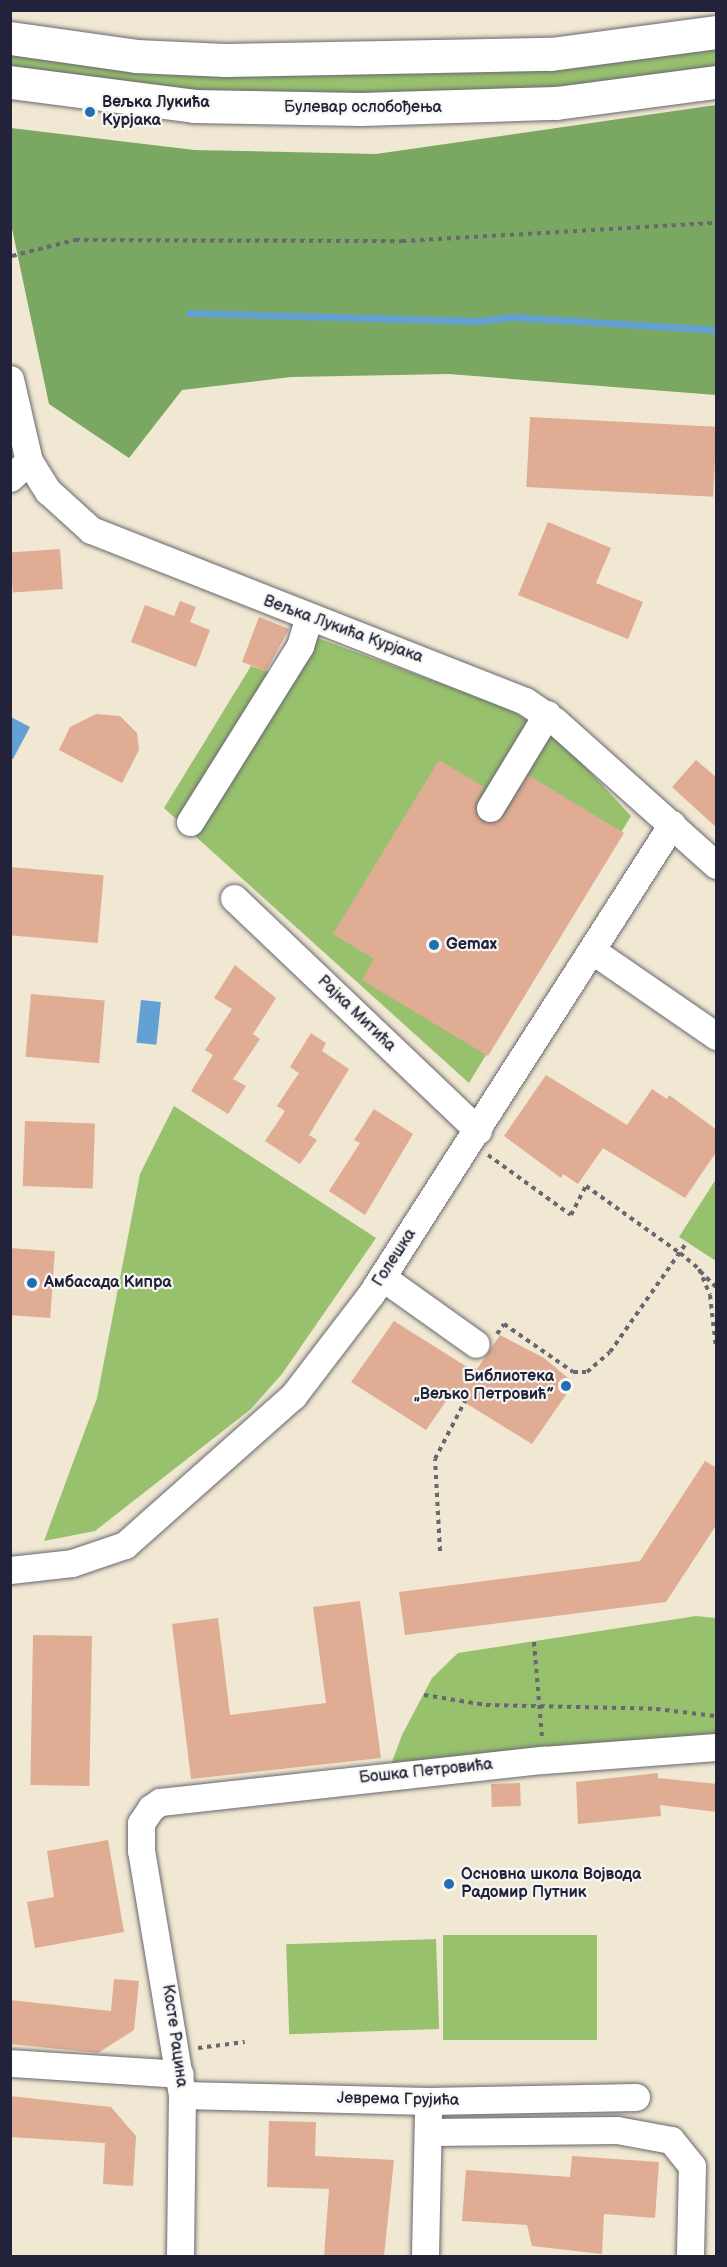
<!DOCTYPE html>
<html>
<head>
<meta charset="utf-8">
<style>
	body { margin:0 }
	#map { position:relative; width:727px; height:2267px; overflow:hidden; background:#f0e8d2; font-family:"Balsamiq Sans",sans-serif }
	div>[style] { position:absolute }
	.green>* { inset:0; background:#98c16e; transform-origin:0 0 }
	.forest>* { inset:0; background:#7aa761 }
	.water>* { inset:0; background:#63a1d5; transform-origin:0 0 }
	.stream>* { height:7px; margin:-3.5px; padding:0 3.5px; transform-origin:3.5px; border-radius:3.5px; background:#63a1d5 }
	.building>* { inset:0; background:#e0ac94; transform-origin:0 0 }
	.path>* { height:4px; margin-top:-2px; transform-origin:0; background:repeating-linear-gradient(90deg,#6a6770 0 4.5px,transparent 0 9px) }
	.roads { filter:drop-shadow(0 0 2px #6a6770) drop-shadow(0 0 2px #6a6770) }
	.minor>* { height:27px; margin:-13.5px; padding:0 13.5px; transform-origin:13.5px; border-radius:13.5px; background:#fff }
	.major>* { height:33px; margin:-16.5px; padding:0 16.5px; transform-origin:16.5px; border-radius:16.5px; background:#fff }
	.dots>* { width:16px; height:16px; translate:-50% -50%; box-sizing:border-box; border:3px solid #f6f6f2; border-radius:50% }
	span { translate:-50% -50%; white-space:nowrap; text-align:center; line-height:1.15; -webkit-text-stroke:4.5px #f6f6f2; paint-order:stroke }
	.poi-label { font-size:16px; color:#22223b; font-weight:700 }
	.left { translate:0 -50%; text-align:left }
	.right { translate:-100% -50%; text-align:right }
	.street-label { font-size:16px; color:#22223b }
	.frame { position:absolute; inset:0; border:12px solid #22223b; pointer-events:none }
</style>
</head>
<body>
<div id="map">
	<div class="green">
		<div style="clip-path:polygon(716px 43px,716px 71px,621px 86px,278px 101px,11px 77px,10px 52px,179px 71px,421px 74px,557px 65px)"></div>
		<div style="clip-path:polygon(296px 630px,510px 709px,568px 748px,631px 816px,469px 1083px,164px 808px,251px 666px,269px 672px)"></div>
		<div style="clip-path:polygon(174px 1106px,376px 1238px,282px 1374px,251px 1409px,95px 1531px,44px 1541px,97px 1398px,140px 1174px)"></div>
		<div style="clip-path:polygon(716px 1179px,716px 1261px,679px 1237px)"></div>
		<div style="clip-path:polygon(696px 1616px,716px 1618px,716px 1747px,396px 1776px,392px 1762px,402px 1735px,432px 1678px,458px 1653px)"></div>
		<div style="left:443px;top:1935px;width:154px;height:105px"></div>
		<div style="left:436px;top:1939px;width:90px;height:150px;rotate:88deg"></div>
	</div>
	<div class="forest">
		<div style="clip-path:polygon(716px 105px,716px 395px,449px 374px,291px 377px,182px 390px,129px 458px,49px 404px,11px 224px,11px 128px,194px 150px,376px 154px)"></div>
	</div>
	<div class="water">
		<div style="clip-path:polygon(11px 717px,30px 727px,13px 759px,11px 758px)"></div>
		<div style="left:141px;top:1000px;width:20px;height:43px;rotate:6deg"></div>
	</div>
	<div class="stream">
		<div style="left:189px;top:313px;width:290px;rotate:1.6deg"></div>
		<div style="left:479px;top:321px;width:33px;rotate:-7deg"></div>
		<div style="left:512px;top:317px;width:204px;rotate:3.6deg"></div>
	</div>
	<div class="building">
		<div style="left:530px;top:417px;width:187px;height:70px;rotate:3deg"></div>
		<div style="clip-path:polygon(548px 522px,611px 548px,596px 583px,643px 602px,628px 639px,518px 595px)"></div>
		<div style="left:60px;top:549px;width:40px;height:50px;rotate:86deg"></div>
		<div style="clip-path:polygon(180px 601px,196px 607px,190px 622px,210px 630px,196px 667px,131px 642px,145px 605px,174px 616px)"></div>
		<div style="clip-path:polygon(259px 617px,289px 629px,266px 671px,242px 662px)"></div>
		<div style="clip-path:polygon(96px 714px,120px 716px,137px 733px,139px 750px,122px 783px,59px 750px,70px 727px)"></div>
		<div style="clip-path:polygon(439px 760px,484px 787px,474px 807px,482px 822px,503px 817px,528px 775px,624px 833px,488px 1056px,362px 980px,374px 959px,333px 934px)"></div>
		<div style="clip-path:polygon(696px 760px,717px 778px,717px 828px,672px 787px)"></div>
		<div style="left:10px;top:867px;width:94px;height:68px;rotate:5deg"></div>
		<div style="clip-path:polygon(235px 965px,276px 998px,253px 1034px,260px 1039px,233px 1079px,246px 1086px,228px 1114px,191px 1091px,213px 1055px,205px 1050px,232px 1009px,214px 998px)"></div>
		<div style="left:31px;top:994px;width:74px;height:63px;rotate:5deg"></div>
		<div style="clip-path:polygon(311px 1033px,326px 1043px,322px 1051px,349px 1069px,309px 1135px,317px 1140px,300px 1164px,265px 1141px,285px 1111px,277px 1106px,299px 1073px,290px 1067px)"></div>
		<div style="clip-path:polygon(546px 1075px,627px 1125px,652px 1089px,667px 1099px,669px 1095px,717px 1130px,717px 1151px,685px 1198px,603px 1148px,578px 1184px,563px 1174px,561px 1178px,504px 1136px)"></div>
		<div style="clip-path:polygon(374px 1109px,413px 1134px,365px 1215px,329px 1191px,360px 1143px,354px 1140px)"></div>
		<div style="left:25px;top:1121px;width:70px;height:65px;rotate:2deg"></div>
		<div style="left:10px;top:1248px;width:45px;height:67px;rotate:4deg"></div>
		<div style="clip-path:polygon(394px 1321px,475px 1372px,500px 1335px,544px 1358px,574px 1383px,532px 1444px,451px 1394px,426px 1430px,351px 1382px)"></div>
		<div style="clip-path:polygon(705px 1461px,717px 1468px,717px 1524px,666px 1602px,405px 1635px,399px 1592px,640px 1561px)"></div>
		<div style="clip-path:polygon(360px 1601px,381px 1758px,191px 1779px,172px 1624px,218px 1618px,230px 1715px,326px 1703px,313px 1607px)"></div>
		<div style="left:33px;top:1635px;width:59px;height:150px;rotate:1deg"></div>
		<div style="clip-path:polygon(658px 1773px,658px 1778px,717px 1784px,717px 1812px,660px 1805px,661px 1816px,578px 1824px,576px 1782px)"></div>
		<div style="left:520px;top:1783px;width:23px;height:29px;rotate:88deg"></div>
		<div style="clip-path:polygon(108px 1840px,124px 1932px,35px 1948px,27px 1902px,54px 1897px,47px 1851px)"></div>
		<div style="clip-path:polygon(114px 1979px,139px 1981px,134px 2030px,98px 2053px,10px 2044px,10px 2000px,111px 2011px)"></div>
		<div style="clip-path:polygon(10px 2096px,111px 2107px,136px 2136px,133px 2186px,103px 2184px,105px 2143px,10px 2137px)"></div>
		<div style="clip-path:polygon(269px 2121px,316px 2122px,315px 2156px,394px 2160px,384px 2256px,324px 2256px,329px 2189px,267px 2187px)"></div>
		<div style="clip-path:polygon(572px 2156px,659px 2162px,655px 2218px,604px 2214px,602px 2254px,532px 2246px,527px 2225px,462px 2221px,466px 2170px,570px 2177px)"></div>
	</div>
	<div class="path">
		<div style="left:12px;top:256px;width:65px;rotate:-14.3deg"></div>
		<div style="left:75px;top:240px;width:327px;rotate:0.2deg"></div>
		<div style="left:402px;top:241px;width:315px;rotate:-3.3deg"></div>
		<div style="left:488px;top:1155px;width:102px;rotate:35.9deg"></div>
		<div style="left:571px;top:1215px;width:33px;rotate:-63deg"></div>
		<div style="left:586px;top:1186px;width:115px;rotate:35.5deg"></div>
		<div style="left:680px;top:1253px;width:25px;rotate:40deg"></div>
		<div style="left:699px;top:1269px;width:28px;rotate:67deg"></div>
		<div style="left:710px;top:1295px;width:53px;rotate:83.5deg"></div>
		<div style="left:700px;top:1271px;width:23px;rotate:45deg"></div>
		<div style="left:497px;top:1334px;width:12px;rotate:-55deg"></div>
		<div style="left:504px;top:1324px;width:84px;rotate:34.8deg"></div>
		<div style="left:573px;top:1372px;width:14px"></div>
		<div style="left:587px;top:1372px;width:30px;rotate:-41deg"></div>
		<div style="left:610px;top:1352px;width:134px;rotate:-55deg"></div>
		<div style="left:473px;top:1369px;width:12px;rotate:59deg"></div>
		<div style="left:440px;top:1551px;width:92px;rotate:-93.1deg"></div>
		<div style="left:435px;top:1459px;width:68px;rotate:-62.7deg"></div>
		<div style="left:534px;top:1642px;width:96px;rotate:85.2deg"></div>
		<div style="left:424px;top:1695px;width:63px;rotate:9.2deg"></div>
		<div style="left:486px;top:1705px;width:170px;rotate:1.3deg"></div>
		<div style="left:656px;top:1709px;width:60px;rotate:6.7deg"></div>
		<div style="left:198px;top:2048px;width:47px;rotate:-7.3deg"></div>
	</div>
	<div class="roads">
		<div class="minor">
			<div style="left:10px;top:379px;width:84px;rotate:77deg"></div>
			<div style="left:29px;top:461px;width:36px;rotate:58deg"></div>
			<div style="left:48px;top:491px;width:58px;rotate:42.2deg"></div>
			<div style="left:91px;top:530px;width:466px;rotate:21.5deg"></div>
			<div style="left:525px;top:701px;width:36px;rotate:34deg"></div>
			<div style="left:555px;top:721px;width:216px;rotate:41.8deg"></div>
			<div style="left:10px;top:478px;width:25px;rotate:-42deg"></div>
			<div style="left:490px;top:808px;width:110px;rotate:-58.8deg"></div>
			<div style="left:190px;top:822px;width:208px;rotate:-58deg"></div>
			<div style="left:300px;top:646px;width:30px;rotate:-73deg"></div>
			<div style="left:234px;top:898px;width:337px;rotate:43.6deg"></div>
			<div style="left:593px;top:951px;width:150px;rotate:34.6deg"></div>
			<div style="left:382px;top:1277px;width:115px;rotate:35.5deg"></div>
			<div style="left:10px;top:1570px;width:62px;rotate:-6.4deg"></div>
			<div style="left:72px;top:1563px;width:56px;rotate:-18.8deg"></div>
			<div style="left:125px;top:1545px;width:225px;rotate:-41.6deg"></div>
			<div style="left:293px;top:1396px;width:128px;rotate:-52.6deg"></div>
			<div style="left:371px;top:1294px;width:558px;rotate:-57.36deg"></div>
			<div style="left:10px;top:2063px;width:170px;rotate:3.7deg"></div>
			<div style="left:182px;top:2095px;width:246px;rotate:1.4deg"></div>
			<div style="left:428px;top:2101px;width:208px;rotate:-1.1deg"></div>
			<div style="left:429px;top:2132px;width:188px;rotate:-0.6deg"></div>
			<div style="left:617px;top:2130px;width:55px;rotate:10.5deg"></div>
			<div style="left:671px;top:2140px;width:33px;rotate:51deg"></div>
			<div style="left:692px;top:2166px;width:90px;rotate:91.3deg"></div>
			<div style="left:180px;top:2256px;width:161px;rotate:-89.3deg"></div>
			<div style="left:182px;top:2095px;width:247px;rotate:-99.5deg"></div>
			<div style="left:141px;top:1851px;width:28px;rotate:-90deg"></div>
			<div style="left:141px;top:1823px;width:18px;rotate:-56deg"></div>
			<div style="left:151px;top:1808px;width:11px;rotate:-34deg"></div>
			<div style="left:160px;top:1802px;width:385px;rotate:-6.3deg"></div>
			<div style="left:543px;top:1760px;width:173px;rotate:-4.3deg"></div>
			<div style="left:425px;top:2256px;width:142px;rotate:-88.8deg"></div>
		</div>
		<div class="major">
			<div style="left:10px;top:38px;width:127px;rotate:8.1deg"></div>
			<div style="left:136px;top:56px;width:89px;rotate:2.6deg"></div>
			<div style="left:225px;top:60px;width:326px;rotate:-1.1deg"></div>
			<div style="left:551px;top:54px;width:166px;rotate:-7.6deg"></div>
			<div style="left:10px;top:82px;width:186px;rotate:7.4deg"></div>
			<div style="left:194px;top:106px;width:167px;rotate:1deg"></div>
			<div style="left:361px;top:109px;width:195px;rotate:-1.8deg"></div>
			<div style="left:556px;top:103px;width:161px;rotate:-7.5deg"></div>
		</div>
	</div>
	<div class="dots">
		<div style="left:90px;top:112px;background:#1f6fb2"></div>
		<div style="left:434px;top:945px;background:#1f6fb2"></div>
		<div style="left:32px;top:1283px;background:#1f6fb2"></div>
		<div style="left:566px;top:1386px;background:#1f6fb2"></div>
		<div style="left:449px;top:1884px;background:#1f6fb2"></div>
	</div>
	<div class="poi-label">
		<span class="left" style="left:102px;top:112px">Вељка Лукића<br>Курјака</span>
		<span class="left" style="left:446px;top:945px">Gemax</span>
		<span class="left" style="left:44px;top:1283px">Амбасада Кипра</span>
		<span class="right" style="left:554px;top:1386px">Библиотека<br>„Вељко Петровић”</span>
		<span class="left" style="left:461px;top:1884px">Основна школа Војвода<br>Радомир Путник</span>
	</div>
	<div class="street-label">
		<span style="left:363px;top:108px">Булевар ослобођења</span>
		<span style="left:343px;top:630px;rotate:20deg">Вељка Лукића Курјака</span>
		<span style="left:356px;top:1014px;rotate:44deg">Рајка Митића</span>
		<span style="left:395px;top:1258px;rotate:-57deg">Голешка</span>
		<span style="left:426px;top:1772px;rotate:-6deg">Бошка Петровића</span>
		<span style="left:174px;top:2036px;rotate:82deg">Косте Рацина</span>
		<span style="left:398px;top:2100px;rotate:1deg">Јеврема Грујића</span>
	</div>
	<div class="frame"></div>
</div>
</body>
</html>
